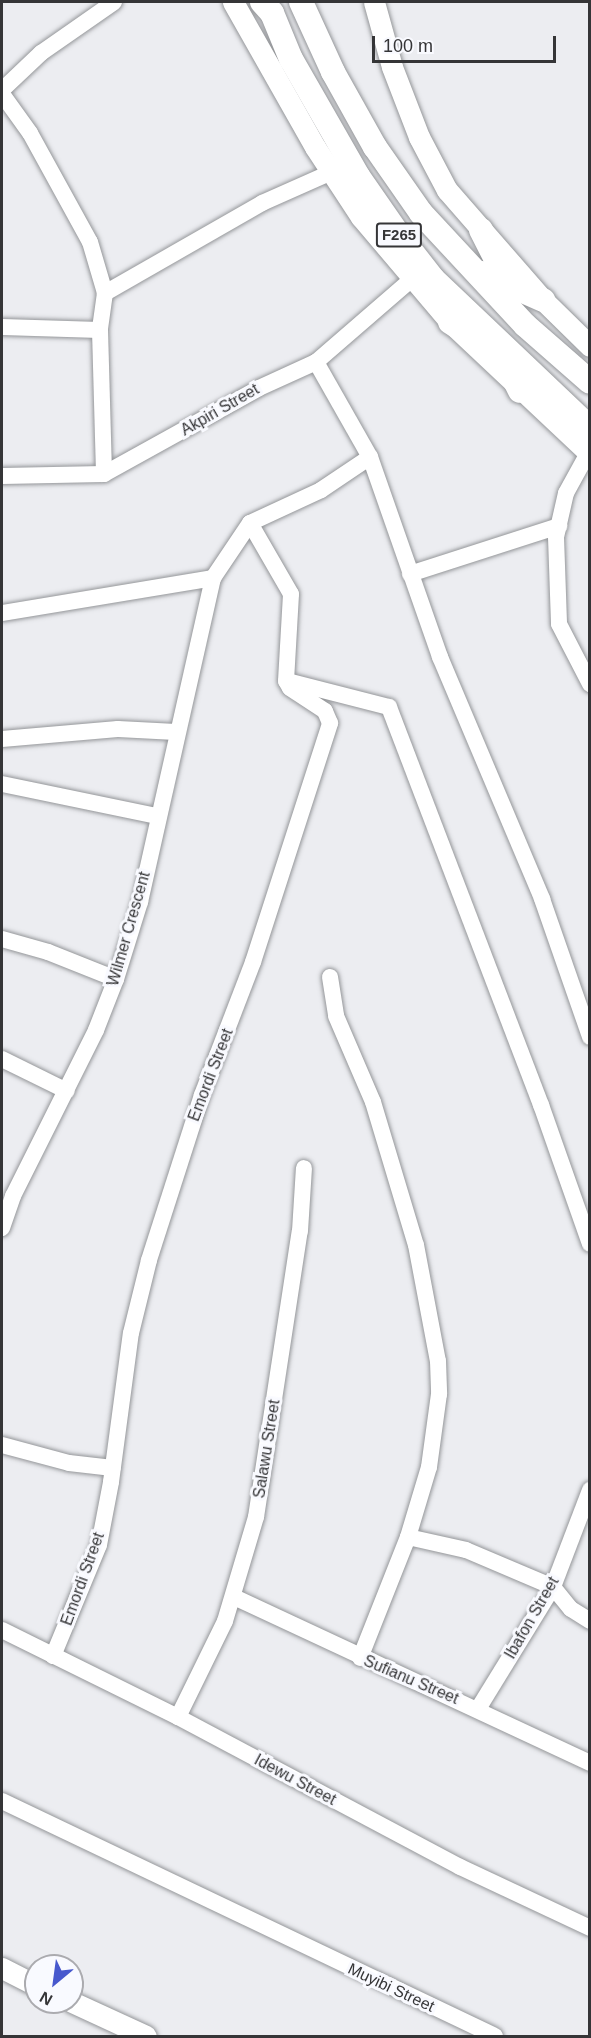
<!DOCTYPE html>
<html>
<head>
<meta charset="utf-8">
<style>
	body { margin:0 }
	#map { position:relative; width:591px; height:2038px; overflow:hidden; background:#ecedf1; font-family:Helvetica,sans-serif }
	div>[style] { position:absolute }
	.roads { filter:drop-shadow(0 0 2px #949699) drop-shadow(0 0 2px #949699) }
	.minor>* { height:16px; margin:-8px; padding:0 8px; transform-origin:8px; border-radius:8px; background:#fff }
	.major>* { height:21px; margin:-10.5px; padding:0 10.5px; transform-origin:10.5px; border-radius:10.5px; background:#fff }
	.highway>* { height:24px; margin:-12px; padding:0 12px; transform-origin:12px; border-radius:12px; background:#fff }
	span { translate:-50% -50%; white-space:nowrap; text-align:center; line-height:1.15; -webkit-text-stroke:6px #f9faff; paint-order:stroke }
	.shield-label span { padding:2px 4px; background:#f9faff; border:2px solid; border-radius:4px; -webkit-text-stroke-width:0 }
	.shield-label { font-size:15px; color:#353537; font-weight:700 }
	.street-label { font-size:16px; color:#353537 }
	.frame { position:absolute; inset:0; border:3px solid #353537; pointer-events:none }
	.north { position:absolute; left:24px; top:1954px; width:60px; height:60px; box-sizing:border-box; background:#f9faff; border:2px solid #ababaf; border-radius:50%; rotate:209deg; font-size:16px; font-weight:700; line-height:24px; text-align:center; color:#353537 }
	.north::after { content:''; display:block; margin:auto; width:21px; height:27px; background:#4758cd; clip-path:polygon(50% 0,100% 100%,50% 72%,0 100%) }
	.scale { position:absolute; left:372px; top:36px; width:184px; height:27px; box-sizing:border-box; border:3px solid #353537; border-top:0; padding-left:8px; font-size:18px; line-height:21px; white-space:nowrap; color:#353537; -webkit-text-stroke:4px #f9faff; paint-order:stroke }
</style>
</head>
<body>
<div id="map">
	<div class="roads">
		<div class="minor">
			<div style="left:2px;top:90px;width:54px;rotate:-43.5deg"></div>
			<div style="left:41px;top:53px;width:89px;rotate:-34.9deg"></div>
			<div style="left:2px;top:94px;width:48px;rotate:54.3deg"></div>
			<div style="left:30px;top:133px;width:124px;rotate:61.2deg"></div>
			<div style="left:90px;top:242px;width:53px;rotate:73.6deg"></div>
			<div style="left:105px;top:293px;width:37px;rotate:98deg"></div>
			<div style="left:100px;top:330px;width:144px;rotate:88.4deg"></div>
			<div style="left:105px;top:293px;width:181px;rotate:-29.8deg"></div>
			<div style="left:262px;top:203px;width:77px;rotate:-23.9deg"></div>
			<div style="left:2px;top:327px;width:98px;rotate:1.8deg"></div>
			<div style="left:316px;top:362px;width:109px;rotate:60.4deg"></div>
			<div style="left:370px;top:457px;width:212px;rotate:70.7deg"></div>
			<div style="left:440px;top:657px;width:263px;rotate:67.1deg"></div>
			<div style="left:542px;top:899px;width:146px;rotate:70.8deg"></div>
			<div style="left:588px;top:453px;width:46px;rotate:118.8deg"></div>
			<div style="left:566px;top:493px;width:45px;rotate:102.8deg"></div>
			<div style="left:556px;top:537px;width:87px;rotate:88deg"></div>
			<div style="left:559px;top:624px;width:68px;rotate:62.7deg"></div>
			<div style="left:2px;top:476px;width:102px;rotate:-1.1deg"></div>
			<div style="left:104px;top:474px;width:177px;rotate:-29deg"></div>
			<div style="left:259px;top:388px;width:63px;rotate:-24.5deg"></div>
			<div style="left:316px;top:362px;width:128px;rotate:-40.9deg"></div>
			<div style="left:410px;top:574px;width:157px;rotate:-17.9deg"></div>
			<div style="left:2px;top:613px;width:214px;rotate:-9.4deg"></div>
			<div style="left:213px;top:578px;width:66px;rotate:-56.1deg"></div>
			<div style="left:250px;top:523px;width:78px;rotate:-24.9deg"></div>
			<div style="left:321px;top:490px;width:59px;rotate:-34deg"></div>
			<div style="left:291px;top:682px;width:101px;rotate:14.3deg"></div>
			<div style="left:389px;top:707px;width:426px;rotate:69.1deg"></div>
			<div style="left:541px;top:1105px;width:147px;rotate:70.6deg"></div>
			<div style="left:2px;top:739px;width:116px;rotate:-4.9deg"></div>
			<div style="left:118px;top:729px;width:58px;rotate:3deg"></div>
			<div style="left:2px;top:784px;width:158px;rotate:11.7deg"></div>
			<div style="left:2px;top:939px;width:48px;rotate:15.8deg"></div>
			<div style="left:48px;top:952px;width:73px;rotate:21.7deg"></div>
			<div style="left:330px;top:977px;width:39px;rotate:81deg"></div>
			<div style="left:336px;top:1016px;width:94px;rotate:66.7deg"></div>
			<div style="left:373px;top:1102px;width:149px;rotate:73.3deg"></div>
			<div style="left:416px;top:1245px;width:118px;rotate:79.3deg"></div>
			<div style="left:438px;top:1361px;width:33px;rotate:88deg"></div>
			<div style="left:439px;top:1394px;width:74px;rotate:97.8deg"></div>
			<div style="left:429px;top:1467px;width:73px;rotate:106.7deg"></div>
			<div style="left:408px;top:1537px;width:130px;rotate:111.6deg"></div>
			<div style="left:2px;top:1059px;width:72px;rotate:26.2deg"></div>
			<div style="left:2px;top:1228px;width:34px;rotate:-71deg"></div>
			<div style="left:13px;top:1196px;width:186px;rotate:-63.4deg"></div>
			<div style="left:96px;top:1030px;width:55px;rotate:-68.6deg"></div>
			<div style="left:116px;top:979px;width:81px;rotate:-72.7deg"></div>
			<div style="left:140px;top:902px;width:332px;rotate:-77.3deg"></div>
			<div style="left:2px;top:1445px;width:69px;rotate:15deg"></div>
			<div style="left:69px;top:1463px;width:44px;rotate:6.5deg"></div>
			<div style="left:408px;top:1537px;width:59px;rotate:12.6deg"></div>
			<div style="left:466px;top:1550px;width:95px;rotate:23deg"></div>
			<div style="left:553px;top:1587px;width:28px;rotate:51deg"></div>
			<div style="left:571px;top:1609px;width:22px;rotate:32deg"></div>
			<div style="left:234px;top:1597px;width:393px;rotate:25deg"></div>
			<div style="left:2px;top:1630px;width:196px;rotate:26.3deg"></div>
			<div style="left:178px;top:1717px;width:319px;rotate:28deg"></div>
			<div style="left:460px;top:1867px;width:144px;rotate:25.1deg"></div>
			<div style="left:53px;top:1656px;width:120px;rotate:-67.5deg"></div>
			<div style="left:99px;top:1545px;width:64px;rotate:-79.2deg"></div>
			<div style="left:111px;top:1482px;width:150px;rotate:-82.4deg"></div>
			<div style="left:131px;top:1333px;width:75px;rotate:-76.1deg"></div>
			<div style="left:149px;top:1260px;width:173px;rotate:-72.2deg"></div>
			<div style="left:202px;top:1095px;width:142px;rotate:-69deg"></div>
			<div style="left:253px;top:962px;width:251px;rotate:-72.1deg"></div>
			<div style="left:330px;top:723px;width:13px;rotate:-113deg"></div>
			<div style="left:325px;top:711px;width:42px;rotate:-146.7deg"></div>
			<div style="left:290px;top:688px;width:8px;rotate:-120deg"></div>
			<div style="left:286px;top:681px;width:87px;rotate:-86.7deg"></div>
			<div style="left:291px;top:594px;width:82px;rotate:-120deg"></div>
			<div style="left:478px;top:1709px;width:143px;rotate:-58.4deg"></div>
			<div style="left:553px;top:1587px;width:104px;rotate:-69.1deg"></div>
			<div style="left:178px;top:1717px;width:107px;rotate:-63.9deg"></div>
			<div style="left:225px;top:1621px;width:109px;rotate:-73.4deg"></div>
			<div style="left:256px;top:1517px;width:289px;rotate:-81.3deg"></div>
			<div style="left:300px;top:1231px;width:63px;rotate:-86.4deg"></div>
			<div style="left:2px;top:1801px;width:546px;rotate:25.49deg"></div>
		</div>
		<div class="major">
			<div style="left:233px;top:2px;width:167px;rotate:60.5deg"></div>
			<div style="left:315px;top:147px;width:84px;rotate:56.7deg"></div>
			<div style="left:361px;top:217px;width:138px;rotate:49.7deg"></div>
			<div style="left:450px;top:322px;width:192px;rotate:43.3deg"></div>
			<div style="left:374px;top:2px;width:67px;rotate:74.5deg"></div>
			<div style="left:392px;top:67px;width:75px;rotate:68.9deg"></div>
			<div style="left:419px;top:137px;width:60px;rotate:62.2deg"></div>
			<div style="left:447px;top:190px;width:146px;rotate:48.9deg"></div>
			<div style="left:543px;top:300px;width:66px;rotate:44.4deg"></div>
			<div style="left:2px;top:1968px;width:38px;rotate:27deg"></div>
			<div style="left:72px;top:2002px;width:81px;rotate:24.7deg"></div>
		</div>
		<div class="highway">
			<div style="left:262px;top:2px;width:15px;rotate:48deg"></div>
			<div style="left:272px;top:13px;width:50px;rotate:67.6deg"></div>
			<div style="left:291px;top:59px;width:135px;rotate:60.2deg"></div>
			<div style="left:358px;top:176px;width:75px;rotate:55.3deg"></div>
			<div style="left:401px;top:238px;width:52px;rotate:52deg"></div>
			<div style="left:433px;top:279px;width:216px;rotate:43.5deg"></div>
			<div style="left:301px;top:2px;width:77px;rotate:65.4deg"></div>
			<div style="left:333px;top:72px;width:86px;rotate:60.8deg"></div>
			<div style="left:375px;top:147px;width:80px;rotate:55.1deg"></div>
			<div style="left:421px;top:213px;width:153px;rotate:47.1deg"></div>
			<div style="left:525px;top:325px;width:86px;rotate:41.2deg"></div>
			<div style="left:481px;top:230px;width:66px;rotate:63deg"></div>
			<div style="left:482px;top:273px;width:67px;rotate:23.9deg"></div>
			<div style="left:450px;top:322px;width:40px;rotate:32deg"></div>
			<div style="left:502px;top:355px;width:40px;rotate:63.4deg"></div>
		</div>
	</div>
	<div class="shield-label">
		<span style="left:399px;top:235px">F265</span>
	</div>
	<div class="street-label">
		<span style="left:220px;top:410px;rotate:-30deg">Akpiri Street</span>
		<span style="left:129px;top:929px;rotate:-74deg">Wilmer Crescent</span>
		<span style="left:211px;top:1075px;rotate:-69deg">Emordi Street</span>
		<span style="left:267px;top:1449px;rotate:-81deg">Salawu Street</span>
		<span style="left:83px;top:1579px;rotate:-70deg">Emordi Street</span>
		<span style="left:532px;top:1618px;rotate:-60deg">Ibafon Street</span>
		<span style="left:411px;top:1680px;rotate:23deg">Sufianu Street</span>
		<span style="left:295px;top:1780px;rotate:28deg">Idewu Street</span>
		<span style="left:391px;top:1988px;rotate:25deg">Muyibi Street</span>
	</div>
	<div class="frame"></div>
	<div class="north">N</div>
	<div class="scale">100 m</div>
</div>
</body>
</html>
